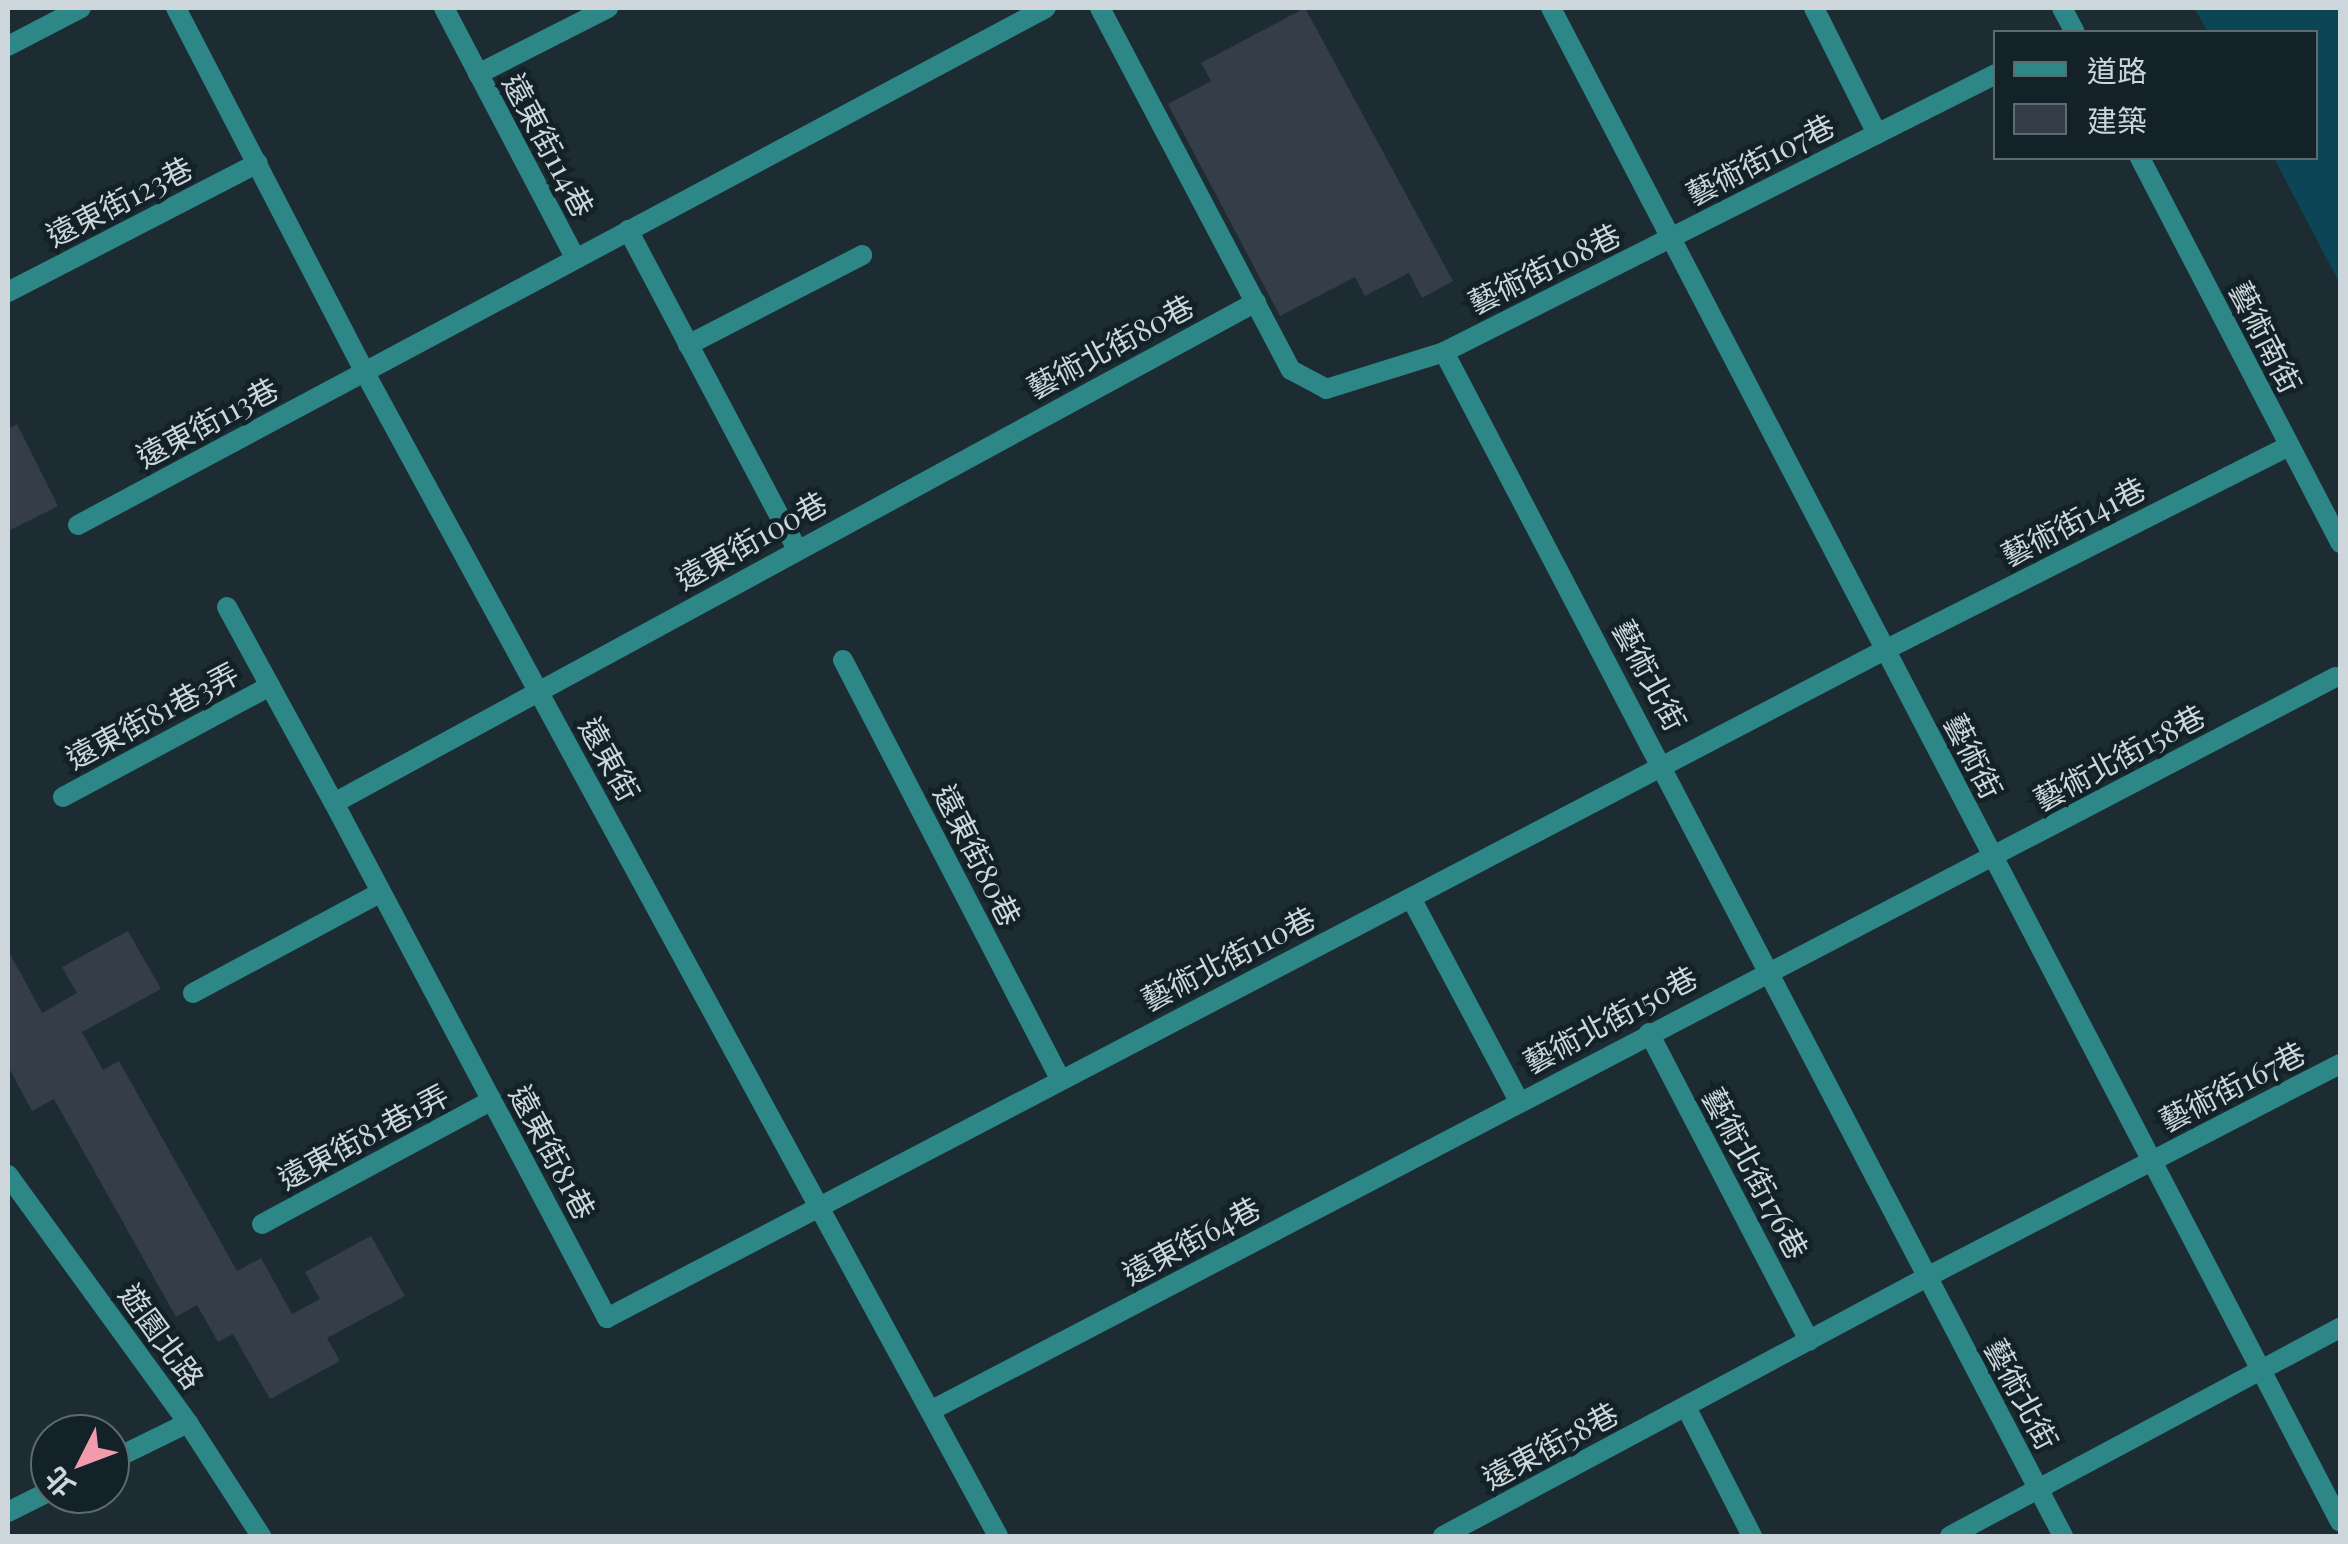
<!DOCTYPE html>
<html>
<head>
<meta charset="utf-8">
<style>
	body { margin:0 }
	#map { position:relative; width:2348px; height:1544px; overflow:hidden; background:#1c2c32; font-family:"Playfair Display","Noto Sans TC",serif }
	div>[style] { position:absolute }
	.green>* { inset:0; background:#0b4556 }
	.building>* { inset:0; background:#343d48 }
	.service>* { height:20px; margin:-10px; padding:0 10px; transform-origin:10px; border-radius:10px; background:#2d8787 }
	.minor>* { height:20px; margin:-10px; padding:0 10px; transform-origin:10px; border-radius:10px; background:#2d8787 }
	.tertiary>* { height:20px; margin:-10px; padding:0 10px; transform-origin:10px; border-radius:10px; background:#2d8787 }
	span { translate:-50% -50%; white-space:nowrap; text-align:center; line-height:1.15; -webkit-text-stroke:9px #132228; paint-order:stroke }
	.street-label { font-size:30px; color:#cdd6da }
	.frame { position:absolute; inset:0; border:10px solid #cdd6da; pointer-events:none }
	.legend { position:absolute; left:1993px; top:30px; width:325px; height:130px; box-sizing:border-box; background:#132228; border:2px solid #5d6a6f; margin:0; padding:12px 18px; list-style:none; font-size:30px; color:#cdd6da }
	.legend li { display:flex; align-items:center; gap:20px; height:50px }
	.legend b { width:50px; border:2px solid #5d6a6f }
	.north { position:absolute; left:30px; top:1414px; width:100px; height:100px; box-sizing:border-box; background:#132228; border:2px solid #5d6a6f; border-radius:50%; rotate:228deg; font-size:28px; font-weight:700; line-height:40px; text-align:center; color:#cdd6da }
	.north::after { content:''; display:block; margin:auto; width:35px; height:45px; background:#f39aac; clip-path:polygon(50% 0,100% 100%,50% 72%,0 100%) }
</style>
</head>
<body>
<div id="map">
	<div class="green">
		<div style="clip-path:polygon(2194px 8px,2340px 8px,2340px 284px,2274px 158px,2316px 158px,2316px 32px,2208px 32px)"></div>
	</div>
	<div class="building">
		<div style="clip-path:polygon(1305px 8px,1453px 281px,1422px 298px,1409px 273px,1365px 296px,1355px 277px,1280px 316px,1168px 104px,1211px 81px,1201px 63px)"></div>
		<div style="clip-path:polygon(17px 424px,58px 506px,8px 531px,8px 429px)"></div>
		<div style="clip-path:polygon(128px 931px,161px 989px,82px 1032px,103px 1070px,119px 1061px,237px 1271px,261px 1258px,292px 1314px,320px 1299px,305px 1272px,371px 1236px,405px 1296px,327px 1338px,340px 1361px,270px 1399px,233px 1334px,218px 1342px,197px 1305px,176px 1317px,54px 1099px,32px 1111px,8px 1066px,8px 950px,42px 1013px,77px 993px,62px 967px)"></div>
	</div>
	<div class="service">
		<div style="left:1411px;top:898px;width:230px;rotate:62deg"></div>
		<div style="left:1927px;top:1277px;width:253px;rotate:-27.3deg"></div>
	</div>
	<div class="minor">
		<div style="left:176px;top:8px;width:411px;rotate:62.6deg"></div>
		<div style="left:365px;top:373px;width:1324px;rotate:61.44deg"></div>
		<div style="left:444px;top:8px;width:282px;rotate:62.3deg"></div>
		<div style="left:1100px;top:8px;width:409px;rotate:62.2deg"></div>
		<div style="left:1291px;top:370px;width:40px;rotate:28deg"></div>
		<div style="left:1326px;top:389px;width:124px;rotate:-17.4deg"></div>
		<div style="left:1444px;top:352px;width:618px;rotate:-26.73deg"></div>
		<div style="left:1551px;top:8px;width:1707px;rotate:62.47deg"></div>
		<div style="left:1814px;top:8px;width:141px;rotate:63.4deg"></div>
		<div style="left:2062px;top:8px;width:27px;rotate:62deg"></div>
		<div style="left:8px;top:46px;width:82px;rotate:-27.5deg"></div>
		<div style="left:478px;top:74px;width:146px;rotate:-26.9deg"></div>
		<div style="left:2140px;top:158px;width:434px;rotate:62.5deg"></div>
		<div style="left:628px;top:230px;width:361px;rotate:62.1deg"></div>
		<div style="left:8px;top:292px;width:281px;rotate:-27.3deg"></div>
		<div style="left:1256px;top:302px;width:1049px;rotate:151.48deg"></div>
		<div style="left:334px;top:803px;width:583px;rotate:62.07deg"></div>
		<div style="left:607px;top:1318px;width:1442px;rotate:-27.6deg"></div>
		<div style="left:1885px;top:650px;width:453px;rotate:-26.8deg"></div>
		<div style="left:688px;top:345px;width:196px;rotate:-27.3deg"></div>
		<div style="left:1444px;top:352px;width:1336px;rotate:62.4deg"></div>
		<div style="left:78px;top:525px;width:1097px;rotate:-28.11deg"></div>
		<div style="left:227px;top:607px;width:223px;rotate:61.4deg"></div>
		<div style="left:843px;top:660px;width:471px;rotate:62.6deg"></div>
		<div style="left:63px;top:797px;width:235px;rotate:-28.2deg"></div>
		<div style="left:193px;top:993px;width:213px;rotate:-28.2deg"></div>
		<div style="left:1649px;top:1033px;width:347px;rotate:62.5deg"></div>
		<div style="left:2152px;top:1161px;width:212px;rotate:-27.3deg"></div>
		<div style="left:262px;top:1224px;width:261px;rotate:-28.3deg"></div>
		<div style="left:1686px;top:1407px;width:145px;rotate:62.9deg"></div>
		<div style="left:930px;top:1411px;width:1586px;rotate:-27.57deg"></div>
		<div style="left:110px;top:1461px;width:87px;rotate:-26deg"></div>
		<div style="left:8px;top:1512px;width:47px;rotate:-26.6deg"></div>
		<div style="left:1443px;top:1536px;width:549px;rotate:-28.15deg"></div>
		<div style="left:1950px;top:1536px;width:442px;rotate:-28.1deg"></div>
	</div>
	<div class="tertiary">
		<div style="left:8px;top:1175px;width:306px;rotate:54deg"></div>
		<div style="left:188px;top:1423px;width:135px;rotate:57.1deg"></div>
	</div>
	<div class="street-label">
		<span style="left:549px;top:145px;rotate:62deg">遠東街114巷</span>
		<span style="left:1760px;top:159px;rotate:-27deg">藝術街107巷</span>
		<span style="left:119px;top:201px;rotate:-27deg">遠東街123巷</span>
		<span style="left:1544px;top:268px;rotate:-26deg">藝術街108巷</span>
		<span style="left:2266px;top:337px;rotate:63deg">藝術南街</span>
		<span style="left:1110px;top:346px;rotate:-28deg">藝術北街80巷</span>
		<span style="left:207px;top:422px;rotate:-28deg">遠東街113巷</span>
		<span style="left:2073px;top:521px;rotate:-27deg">藝術街141巷</span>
		<span style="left:751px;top:540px;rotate:-29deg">遠東街100巷</span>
		<span style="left:1650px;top:675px;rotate:62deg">藝術北街</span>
		<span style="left:152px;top:715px;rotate:-28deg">遠東街81巷3弄</span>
		<span style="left:1974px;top:756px;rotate:63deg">藝術街</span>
		<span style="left:2119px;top:757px;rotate:-28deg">藝術北街158巷</span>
		<span style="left:610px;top:759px;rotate:61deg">遠東街</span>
		<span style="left:978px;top:855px;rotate:63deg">遠東街80巷</span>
		<span style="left:1228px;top:958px;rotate:-27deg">藝術北街110巷</span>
		<span style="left:1610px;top:1019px;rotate:-28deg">藝術北街150巷</span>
		<span style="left:2232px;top:1086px;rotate:-27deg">藝術街167巷</span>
		<span style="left:363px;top:1136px;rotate:-28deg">遠東街81巷1弄</span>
		<span style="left:553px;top:1152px;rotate:62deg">遠東街81巷</span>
		<span style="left:1756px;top:1173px;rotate:62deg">藝術北街176巷</span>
		<span style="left:1191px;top:1240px;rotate:-28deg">遠東街64巷</span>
		<span style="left:162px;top:1336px;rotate:54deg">遊園北路</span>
		<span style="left:2022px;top:1394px;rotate:62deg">藝術北街</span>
		<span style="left:1550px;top:1445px;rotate:-28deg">遠東街58巷</span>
	</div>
	<div class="frame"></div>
	<ul class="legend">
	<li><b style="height:12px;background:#2d8787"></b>道路</li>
	<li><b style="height:28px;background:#343d48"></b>建築</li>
	</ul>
	<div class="north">北</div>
</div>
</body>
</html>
